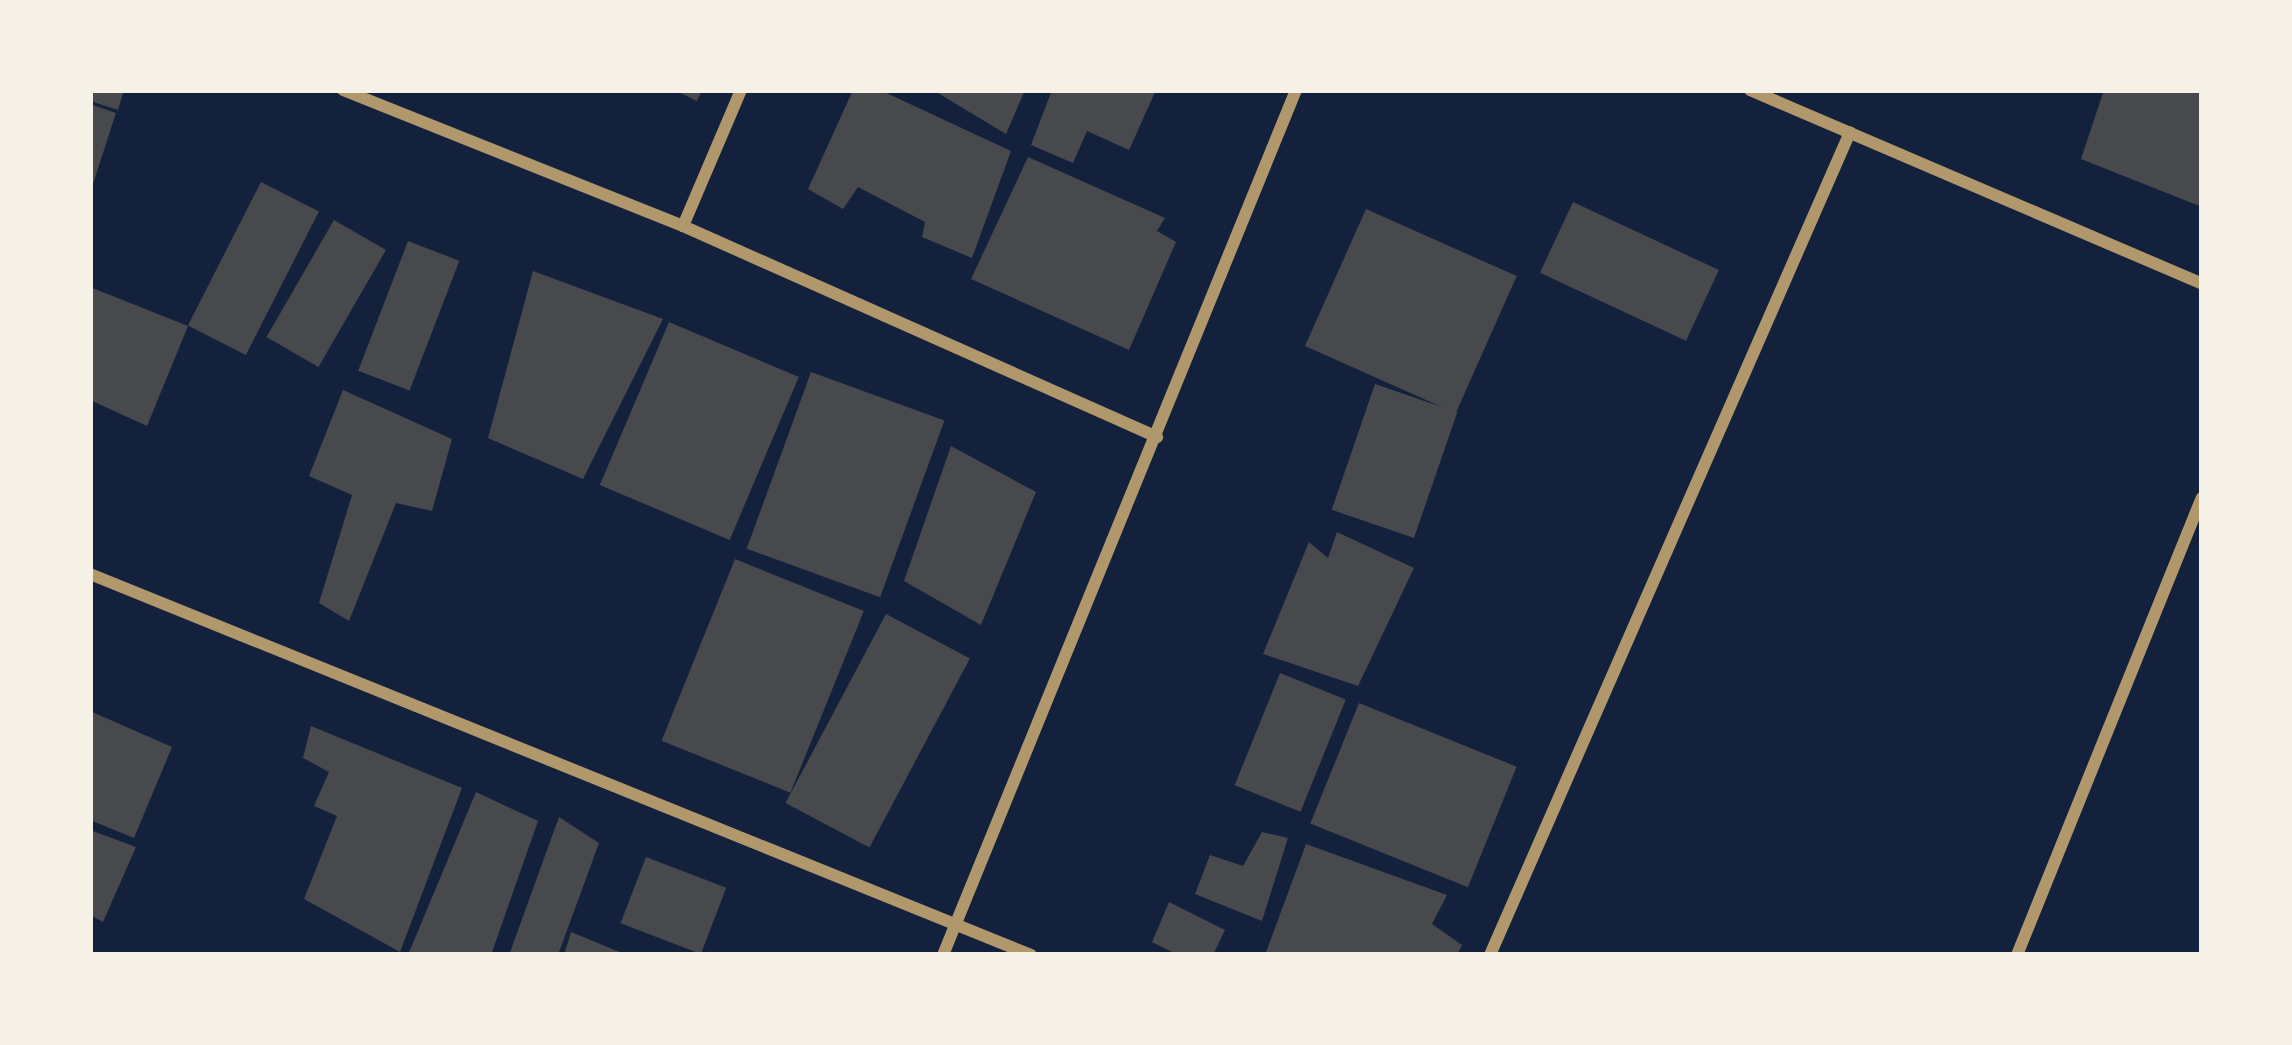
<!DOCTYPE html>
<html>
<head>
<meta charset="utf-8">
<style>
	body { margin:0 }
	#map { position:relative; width:2292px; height:1045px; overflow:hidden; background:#14213d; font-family:"PT Sans",sans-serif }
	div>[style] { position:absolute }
	.building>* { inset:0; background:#48494c; transform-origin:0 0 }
	.minor>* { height:12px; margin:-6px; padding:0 6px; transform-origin:6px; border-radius:6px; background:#b1986c }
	span { translate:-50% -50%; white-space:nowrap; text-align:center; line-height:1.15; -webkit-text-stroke:9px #f6f1e7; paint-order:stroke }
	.frame { position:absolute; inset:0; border:93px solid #f6f1e7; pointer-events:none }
</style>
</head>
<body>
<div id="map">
	<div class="building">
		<div style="clip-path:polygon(90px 90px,124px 90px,118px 110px,90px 101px)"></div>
		<div style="clip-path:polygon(675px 90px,702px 90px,697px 101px)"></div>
		<div style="clip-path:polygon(853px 90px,880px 90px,1011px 151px,972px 258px,922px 237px,925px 222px,858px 187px,843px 209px,808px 189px)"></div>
		<div style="clip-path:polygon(933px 90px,1025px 90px,1006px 134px)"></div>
		<div style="clip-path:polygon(1052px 90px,1156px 90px,1129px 150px,1087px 131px,1073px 163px,1031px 145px)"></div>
		<div style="clip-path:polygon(2104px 90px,2202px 90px,2202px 207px,2081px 159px)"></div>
		<div style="clip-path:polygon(90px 104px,116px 113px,91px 190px,90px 190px)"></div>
		<div style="clip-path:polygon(1028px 157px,1165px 218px,1157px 231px,1176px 242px,1129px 350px,971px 279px)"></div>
		<div style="left:261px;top:182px;width:65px;height:161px;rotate:27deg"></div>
		<div style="left:1573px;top:202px;width:161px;height:78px;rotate:25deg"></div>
		<div style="left:1366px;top:209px;width:165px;height:150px;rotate:24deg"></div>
		<div style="left:334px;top:220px;width:60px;height:135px;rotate:30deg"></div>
		<div style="left:408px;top:241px;width:55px;height:139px;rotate:21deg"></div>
		<div style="clip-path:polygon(533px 271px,663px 319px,583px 479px,488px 438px)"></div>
		<div style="clip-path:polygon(90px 287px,188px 326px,147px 426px,90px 400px)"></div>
		<div style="left:669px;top:322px;width:141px;height:177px;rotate:23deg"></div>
		<div style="left:811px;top:372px;width:142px;height:188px;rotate:20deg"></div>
		<div style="left:1375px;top:384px;width:87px;height:133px;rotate:19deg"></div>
		<div style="clip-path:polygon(343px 390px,452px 439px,432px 511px,396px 503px,349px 621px,319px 603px,352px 495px,309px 476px)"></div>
		<div style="clip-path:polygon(951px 446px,1036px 492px,981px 625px,904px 581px)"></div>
		<div style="clip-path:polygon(1337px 532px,1414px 568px,1358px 686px,1263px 654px,1309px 542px,1328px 558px)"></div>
		<div style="left:735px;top:559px;width:139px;height:196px;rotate:22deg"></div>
		<div style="left:886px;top:614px;width:95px;height:214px;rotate:28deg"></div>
		<div style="left:1280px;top:673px;width:71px;height:121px;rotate:22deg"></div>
		<div style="left:1359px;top:703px;width:170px;height:130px;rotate:22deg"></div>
		<div style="clip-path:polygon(90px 711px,172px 747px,134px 838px,90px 820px)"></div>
		<div style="clip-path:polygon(311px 726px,462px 788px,400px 952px,304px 899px,337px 816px,314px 806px,329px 772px,303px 758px)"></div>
		<div style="clip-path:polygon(476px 792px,538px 821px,491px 955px,408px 955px)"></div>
		<div style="clip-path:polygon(559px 817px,599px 843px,558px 955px,509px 955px)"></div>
		<div style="clip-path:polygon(90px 830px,136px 847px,103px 922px,90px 915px)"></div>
		<div style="clip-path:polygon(1262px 832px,1288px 838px,1262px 921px,1195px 894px,1210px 855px,1243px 866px)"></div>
		<div style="clip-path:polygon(1306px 844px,1447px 895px,1432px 924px,1462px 945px,1457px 955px,1265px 955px)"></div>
		<div style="left:646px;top:857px;width:86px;height:71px;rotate:21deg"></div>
		<div style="clip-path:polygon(1169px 902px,1225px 930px,1213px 955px,1178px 955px,1152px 942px)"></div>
		<div style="clip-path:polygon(571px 932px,627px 955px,564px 955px)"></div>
	</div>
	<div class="minor">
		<div style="left:343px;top:90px;width:366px;rotate:21.8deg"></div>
		<div style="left:683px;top:226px;width:519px;rotate:24deg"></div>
		<div style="left:1750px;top:90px;width:492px;rotate:23.2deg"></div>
		<div style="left:683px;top:226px;width:148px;rotate:-66.9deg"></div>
		<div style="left:90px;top:574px;width:1015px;rotate:22.04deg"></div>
		<div style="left:943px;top:955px;width:934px;rotate:-67.8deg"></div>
		<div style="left:1490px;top:955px;width:898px;rotate:-66.37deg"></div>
		<div style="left:2017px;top:955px;width:493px;rotate:-68deg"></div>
	</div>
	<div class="frame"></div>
</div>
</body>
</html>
